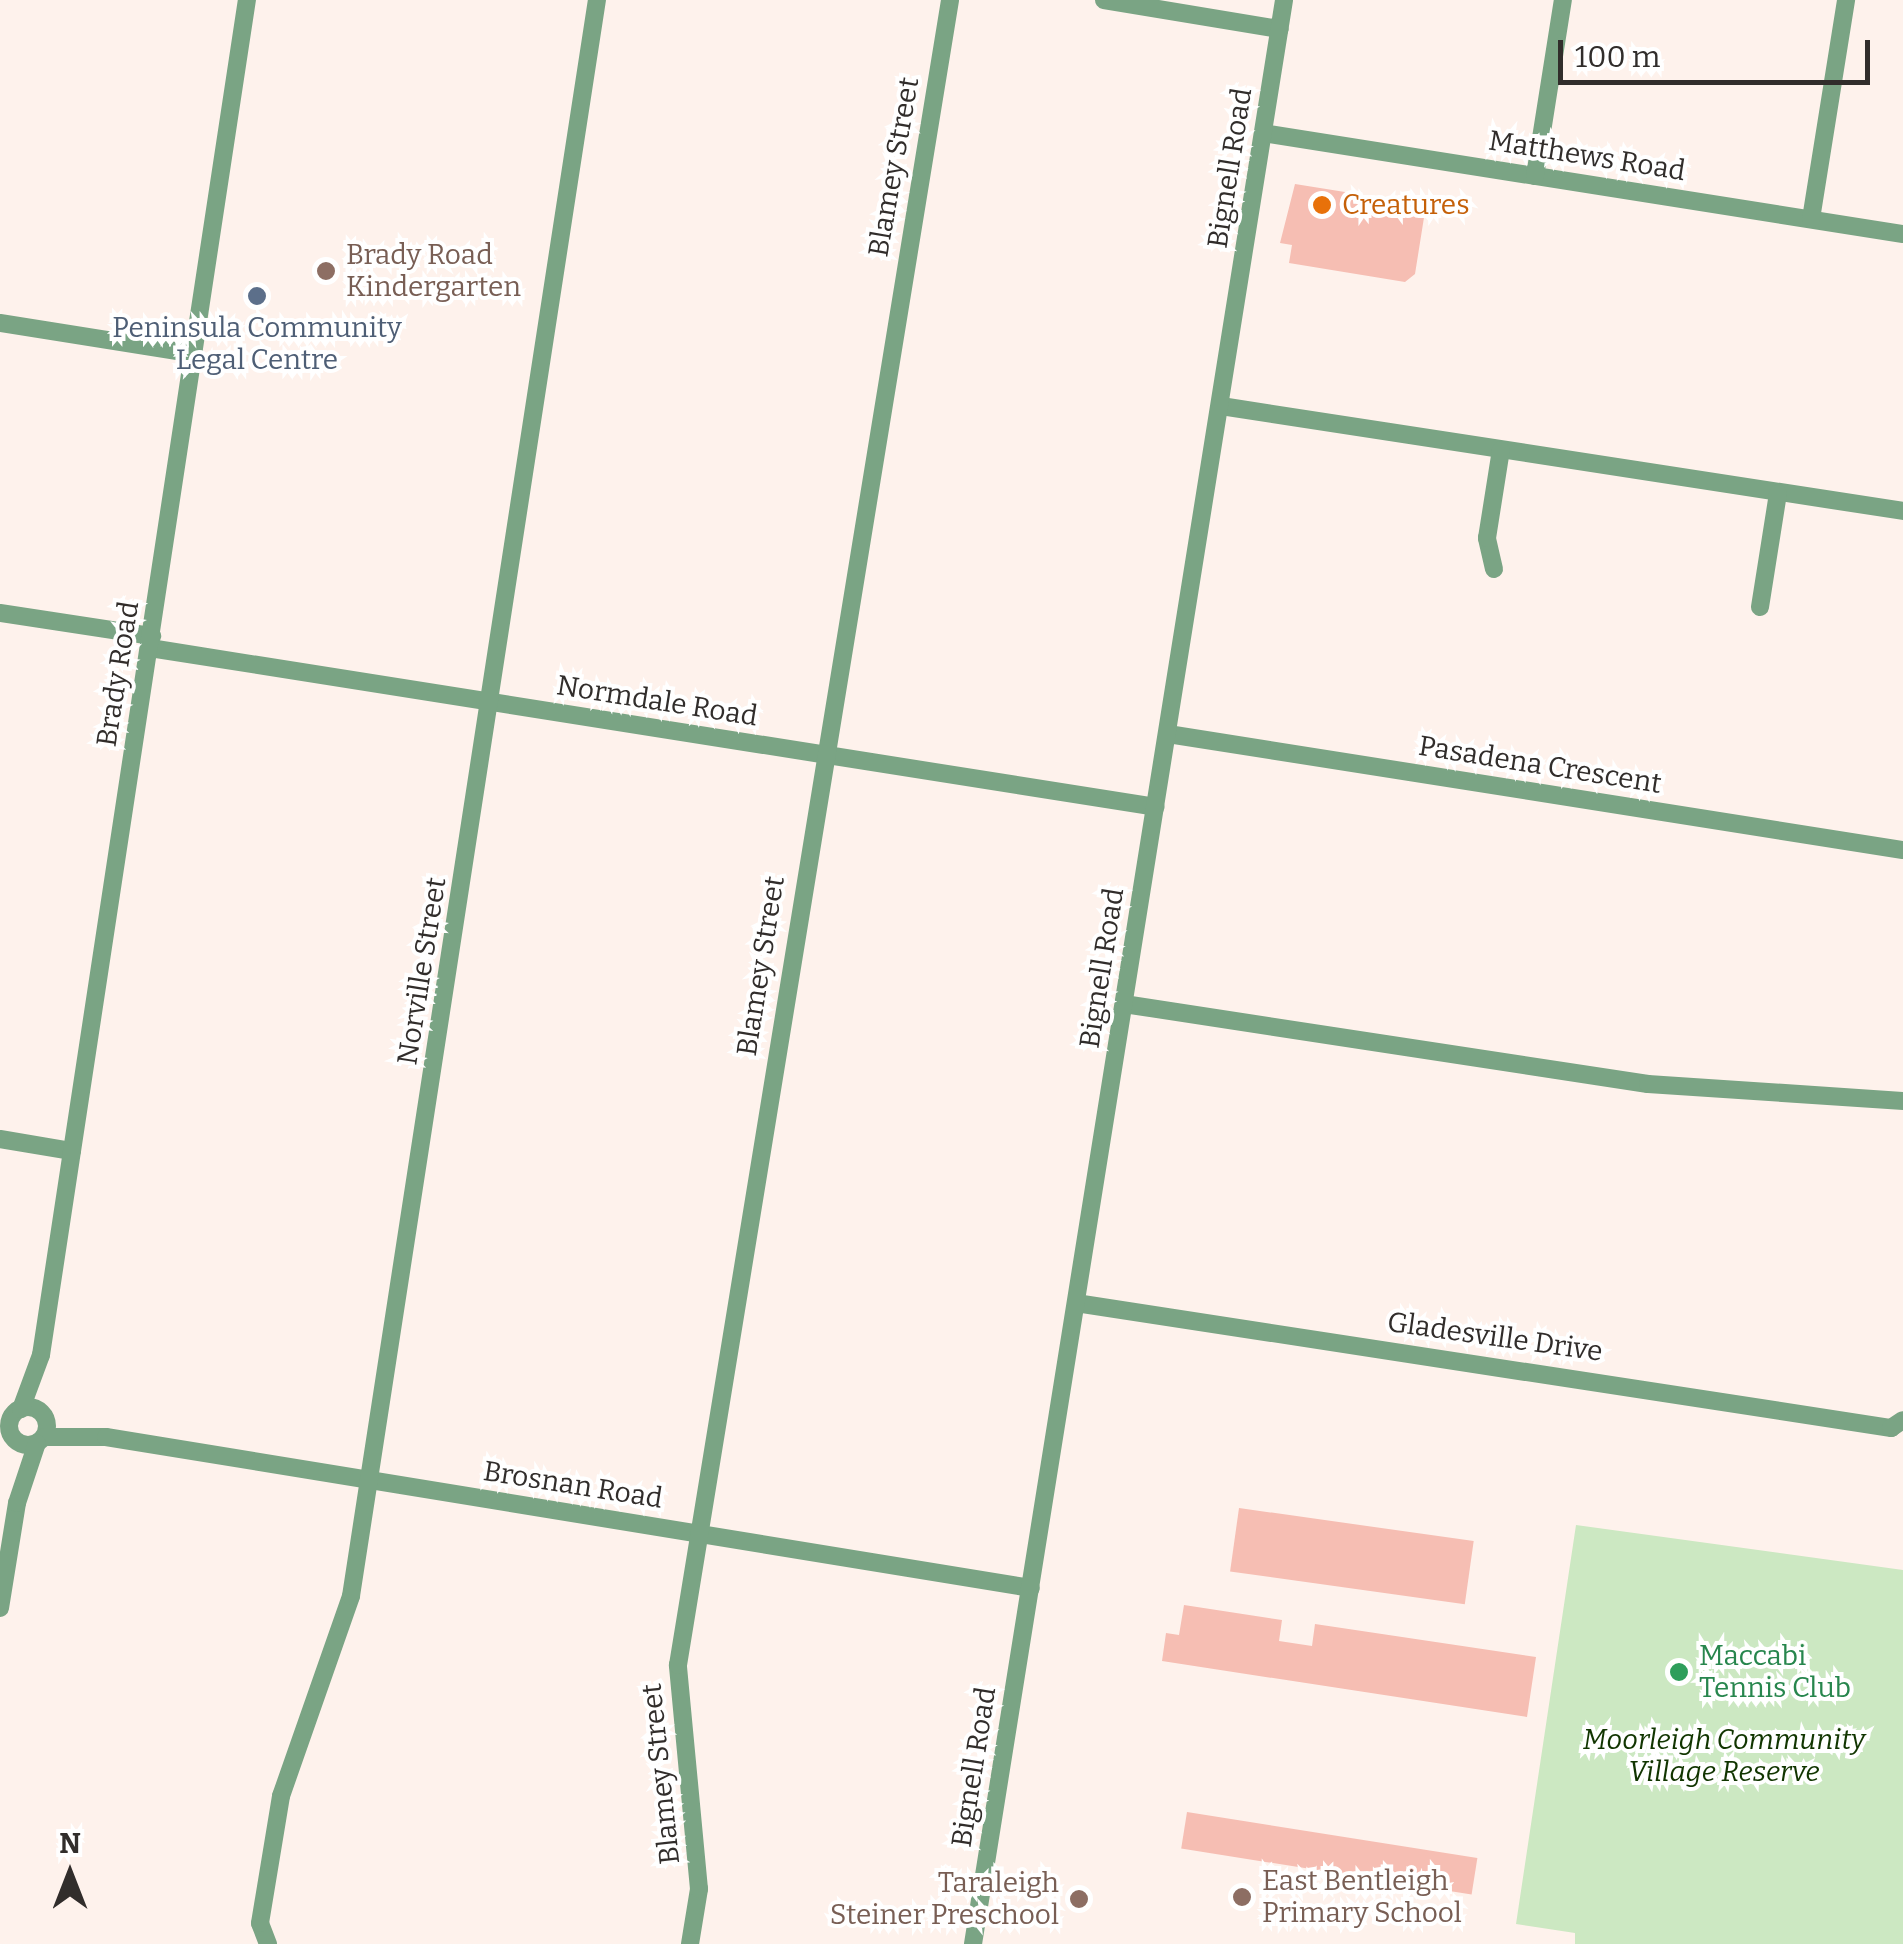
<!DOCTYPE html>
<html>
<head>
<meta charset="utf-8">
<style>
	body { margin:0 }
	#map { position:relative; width:1903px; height:1944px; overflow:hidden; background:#fef2ec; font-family:Bitter,serif }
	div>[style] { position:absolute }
	.green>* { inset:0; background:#cce8c2 }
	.building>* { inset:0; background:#f6beb3; transform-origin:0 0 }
	.minor>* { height:18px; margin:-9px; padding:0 9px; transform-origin:9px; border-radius:9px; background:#7aa484 }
	.minor>.ring { margin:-9px; padding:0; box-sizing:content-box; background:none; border:18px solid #7aa484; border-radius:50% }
	.dots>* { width:28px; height:28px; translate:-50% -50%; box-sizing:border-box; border:5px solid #fff; border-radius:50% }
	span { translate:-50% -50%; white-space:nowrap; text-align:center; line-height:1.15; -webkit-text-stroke:8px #fff; paint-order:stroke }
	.street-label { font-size:28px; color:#312d2b }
	.food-label { font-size:28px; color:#c56008 }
	.left { translate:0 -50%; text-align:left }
	.education-label { font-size:28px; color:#785e54 }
	.right { translate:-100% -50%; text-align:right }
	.service-label { font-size:28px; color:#4e5e75 }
	.leisure-label { font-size:28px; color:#27864d }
	.park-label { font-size:28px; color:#113500; font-style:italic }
	.north { position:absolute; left:20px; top:1824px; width:100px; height:100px; -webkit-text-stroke:8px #fff; paint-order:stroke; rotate:0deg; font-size:28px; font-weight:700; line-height:40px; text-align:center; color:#312d2b }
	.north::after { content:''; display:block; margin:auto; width:35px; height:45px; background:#312d2b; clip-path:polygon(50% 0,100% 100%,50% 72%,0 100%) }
	.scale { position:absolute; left:1558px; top:40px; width:312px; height:45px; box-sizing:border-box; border:5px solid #312d2b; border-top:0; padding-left:12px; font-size:30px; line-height:35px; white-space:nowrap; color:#312d2b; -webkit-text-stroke:8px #fff; paint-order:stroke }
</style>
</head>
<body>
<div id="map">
	<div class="green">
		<div style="clip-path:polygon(1576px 1525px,1903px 1570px,1903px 1944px,1575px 1944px,1575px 1933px,1516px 1924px)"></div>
	</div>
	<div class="building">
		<div style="clip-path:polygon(1295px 184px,1426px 205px,1415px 274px,1405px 282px,1289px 263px,1292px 245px,1280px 243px)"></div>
		<div style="left:1239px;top:1508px;width:237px;height:64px;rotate:8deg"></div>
		<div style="clip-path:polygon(1184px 1605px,1282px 1620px,1279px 1641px,1312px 1646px,1315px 1624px,1536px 1657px,1527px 1717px,1162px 1661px,1166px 1633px,1179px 1635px)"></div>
		<div style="left:1187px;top:1812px;width:294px;height:37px;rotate:9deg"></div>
	</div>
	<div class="minor">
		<div style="left:1104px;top:0;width:178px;rotate:9.4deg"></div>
		<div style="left:1263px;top:133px;width:648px;rotate:8.97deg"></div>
		<div style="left:1535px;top:176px;width:178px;rotate:-81deg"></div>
		<div style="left:1811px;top:219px;width:222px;rotate:-80.9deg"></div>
		<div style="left:0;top:323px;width:197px;rotate:9deg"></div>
		<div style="left:1221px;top:406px;width:690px;rotate:8.75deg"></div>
		<div style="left:1494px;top:569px;width:32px;rotate:-103deg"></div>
		<div style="left:1487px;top:538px;width:89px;rotate:-81deg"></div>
		<div style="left:1760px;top:607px;width:115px;rotate:-81deg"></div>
		<div style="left:0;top:613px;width:154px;rotate:8.6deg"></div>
		<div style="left:150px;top:648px;width:1018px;rotate:8.98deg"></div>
		<div style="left:1168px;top:734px;width:744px;rotate:8.97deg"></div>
		<div style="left:1124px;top:1004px;width:530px;rotate:8.68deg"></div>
		<div style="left:1648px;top:1084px;width:256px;rotate:3.8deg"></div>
		<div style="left:0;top:1139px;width:73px;rotate:9.5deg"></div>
		<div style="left:1076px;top:1303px;width:825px;rotate:8.72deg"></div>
		<div style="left:1891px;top:1428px;width:14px;rotate:-34deg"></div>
		<div class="ring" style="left:9px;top:1407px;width:20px;height:20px"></div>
		<div style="left:21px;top:1409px;width:58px;rotate:-69.7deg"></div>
		<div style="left:41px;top:1355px;width:1371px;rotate:-81.36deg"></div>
		<div style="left:44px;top:1437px;width:62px"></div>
		<div style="left:106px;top:1437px;width:937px;rotate:9.27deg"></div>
		<div style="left:0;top:1608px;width:106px;rotate:-80.8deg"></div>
		<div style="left:17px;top:1503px;width:63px;rotate:-71.6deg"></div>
		<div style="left:268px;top:1944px;width:22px;rotate:-111deg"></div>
		<div style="left:260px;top:1923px;width:129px;rotate:-80.6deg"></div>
		<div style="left:281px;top:1796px;width:212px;rotate:-70.7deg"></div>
		<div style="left:351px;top:1596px;width:1615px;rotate:-81.24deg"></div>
		<div style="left:690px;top:1944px;width:56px;rotate:-80.7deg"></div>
		<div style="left:699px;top:1889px;width:225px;rotate:-95.4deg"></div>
		<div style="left:678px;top:1665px;width:1687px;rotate:-80.72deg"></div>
		<div style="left:973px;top:1944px;width:1969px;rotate:-80.91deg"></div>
	</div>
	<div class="dots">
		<div style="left:1322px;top:205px;background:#e8710a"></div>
		<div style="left:326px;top:271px;background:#8d6e63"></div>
		<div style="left:257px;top:296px;background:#5c6f8a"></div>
		<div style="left:1679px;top:1672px;background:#2e9e5b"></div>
		<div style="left:1242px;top:1897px;background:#8d6e63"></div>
		<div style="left:1079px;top:1899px;background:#8d6e63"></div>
	</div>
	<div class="street-label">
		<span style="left:1587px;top:156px;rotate:9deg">Matthews Road</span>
		<span style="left:894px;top:167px;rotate:-80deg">Blamey Street</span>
		<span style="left:1230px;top:168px;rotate:-81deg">Bignell Road</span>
		<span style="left:118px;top:674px;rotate:-81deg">Brady Road</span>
		<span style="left:657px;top:701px;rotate:9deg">Normdale Road</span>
		<span style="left:1540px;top:765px;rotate:9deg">Pasadena Crescent</span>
		<span style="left:761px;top:966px;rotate:-81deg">Blamey Street</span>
		<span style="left:1102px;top:968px;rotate:-81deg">Bignell Road</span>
		<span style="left:422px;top:971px;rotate:-81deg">Norville Street</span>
		<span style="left:1495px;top:1337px;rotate:8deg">Gladesville Drive</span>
		<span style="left:573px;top:1485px;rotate:9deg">Brosnan Road</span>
		<span style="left:974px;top:1767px;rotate:-81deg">Bignell Road</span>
		<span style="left:661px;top:1774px;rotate:-96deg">Blamey Street</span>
	</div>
	<div class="food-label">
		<span class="left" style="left:1342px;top:205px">Creatures</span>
	</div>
	<div class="education-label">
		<span class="left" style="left:346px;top:271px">Brady Road<br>Kindergarten</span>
		<span class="left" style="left:1262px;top:1897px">East Bentleigh<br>Primary School</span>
		<span class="right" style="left:1059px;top:1899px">Taraleigh<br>Steiner Preschool</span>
	</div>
	<div class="service-label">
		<span style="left:257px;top:344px">Peninsula Community<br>Legal Centre</span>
	</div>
	<div class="leisure-label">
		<span class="left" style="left:1699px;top:1672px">Maccabi<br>Tennis Club</span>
	</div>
	<div class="park-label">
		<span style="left:1724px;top:1756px">Moorleigh Community<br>Village Reserve</span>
	</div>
	<div class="north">N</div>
	<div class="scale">100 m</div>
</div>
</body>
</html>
